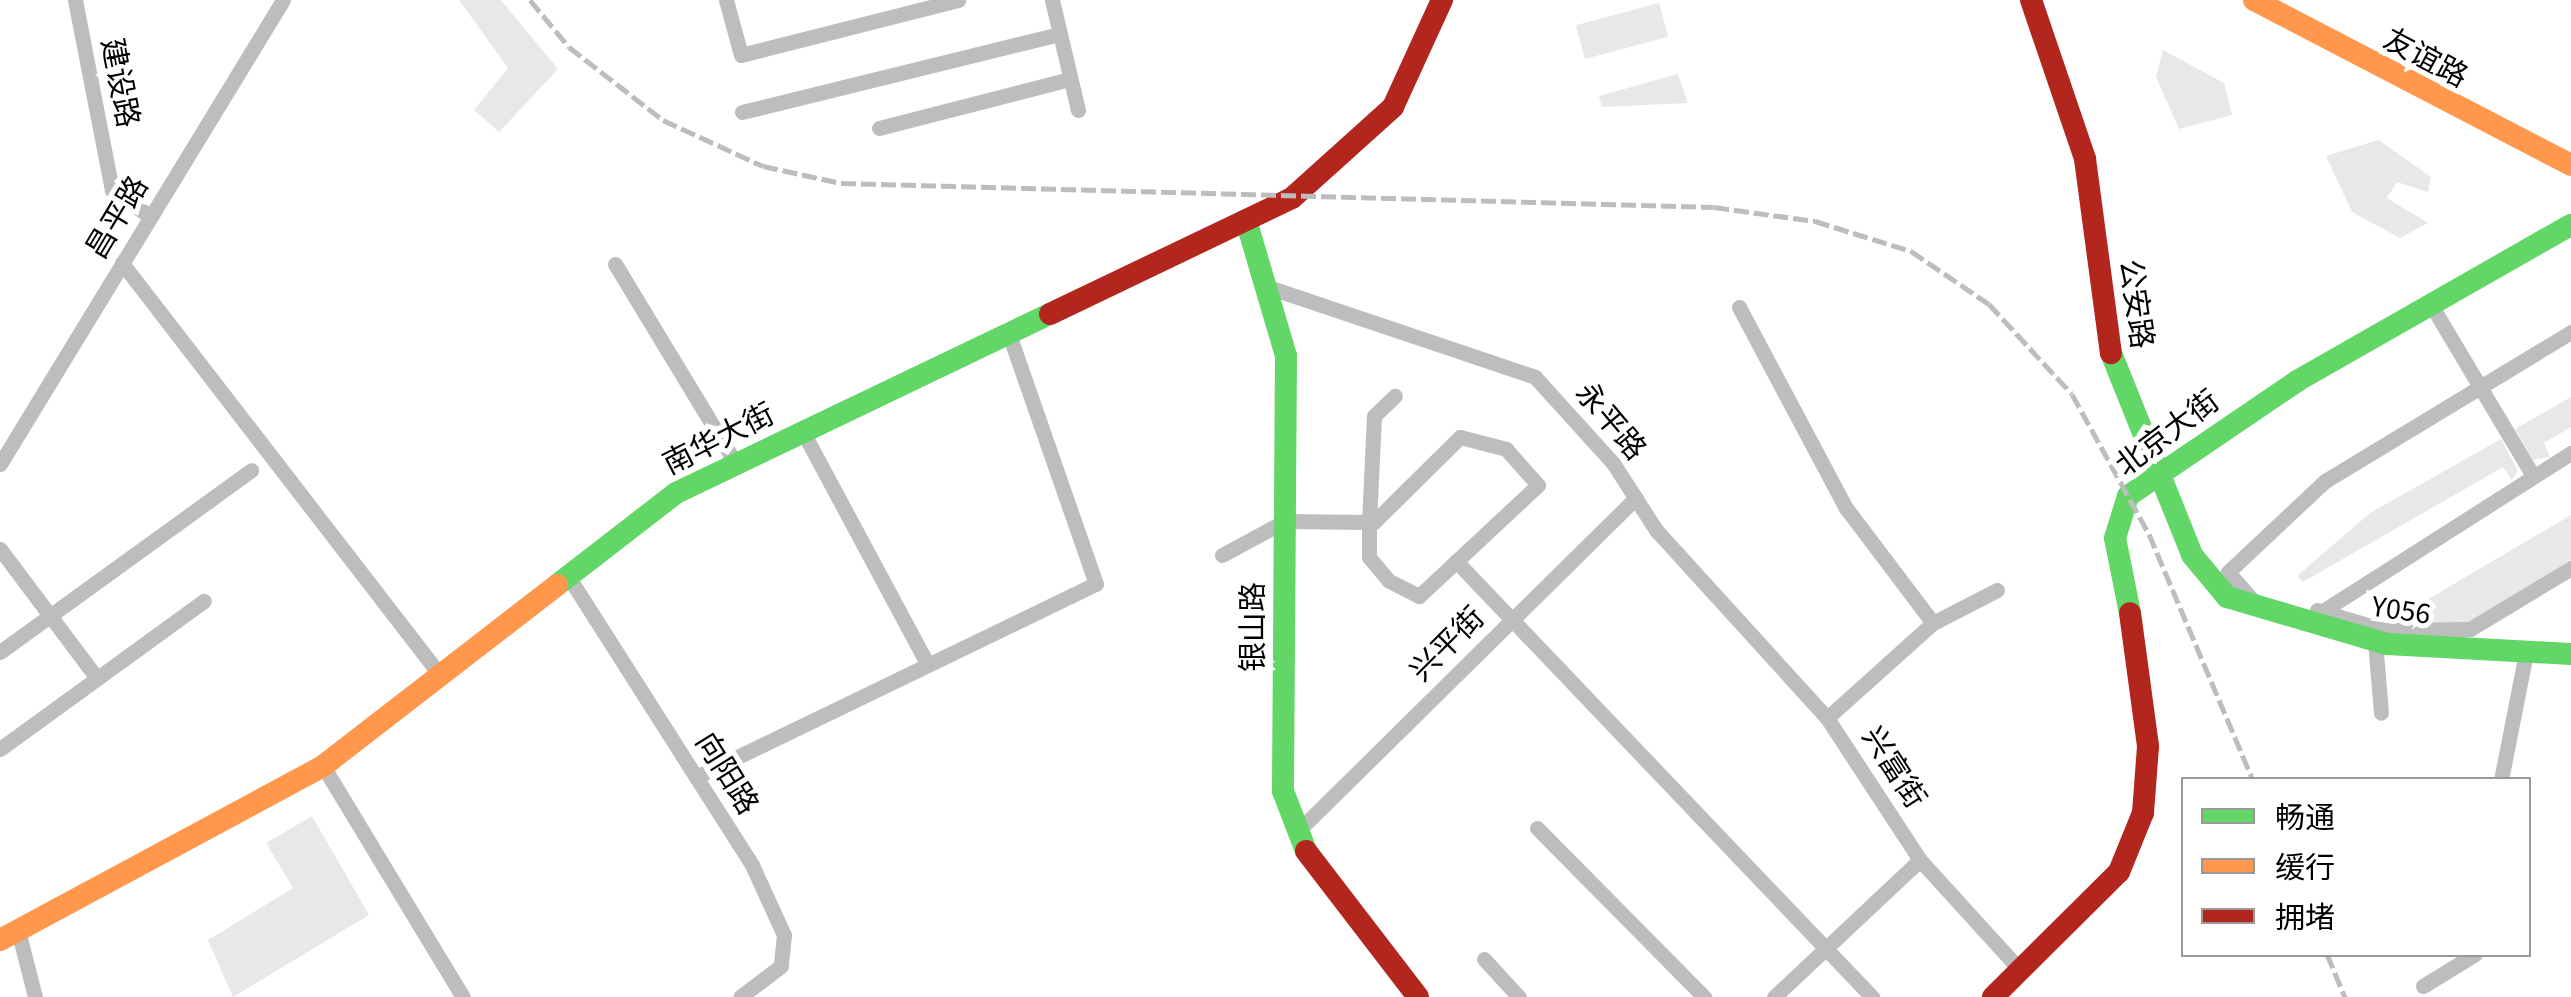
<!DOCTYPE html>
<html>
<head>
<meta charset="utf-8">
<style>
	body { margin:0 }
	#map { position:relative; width:2571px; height:997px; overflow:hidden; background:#fff; font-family:"Source Sans 3","Noto Sans SC",sans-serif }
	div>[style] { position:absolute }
	.green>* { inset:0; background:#e8e8e8; transform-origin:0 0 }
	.street>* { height:15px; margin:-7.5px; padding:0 7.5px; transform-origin:7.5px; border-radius:7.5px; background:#bdbdbd }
	.fast>* { height:22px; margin:-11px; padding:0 11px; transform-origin:11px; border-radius:11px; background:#63d668 }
	.slow>* { height:22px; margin:-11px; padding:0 11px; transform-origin:11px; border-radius:11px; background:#ff974d }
	.jam>* { height:22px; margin:-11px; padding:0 11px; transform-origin:11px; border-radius:11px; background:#b3261e }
	.rail>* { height:5px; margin-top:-2.5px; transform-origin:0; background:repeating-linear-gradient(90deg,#bdbdbd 0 15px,transparent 0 20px) }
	span { translate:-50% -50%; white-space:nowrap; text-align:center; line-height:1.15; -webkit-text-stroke:10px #fff; paint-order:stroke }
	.street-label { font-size:30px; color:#000 }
	.legend { position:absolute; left:2181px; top:777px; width:350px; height:180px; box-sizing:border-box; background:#fff; border:2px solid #999; margin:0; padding:12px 18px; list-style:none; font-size:30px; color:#000 }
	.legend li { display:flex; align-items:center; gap:20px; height:50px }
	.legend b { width:50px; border:2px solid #999 }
</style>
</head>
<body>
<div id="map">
	<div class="green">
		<div style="clip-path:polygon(459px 0,501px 0,558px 69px,499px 132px,474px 110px,508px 68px)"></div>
		<div style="left:1659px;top:3px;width:35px;height:86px;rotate:75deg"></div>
		<div style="clip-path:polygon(2163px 50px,2224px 83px,2232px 115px,2179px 129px,2156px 77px)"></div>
		<div style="clip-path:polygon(1678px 74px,1688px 103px,1602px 107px,1599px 96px)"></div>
		<div style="clip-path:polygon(2379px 140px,2431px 177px,2428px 192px,2397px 182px,2387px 198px,2428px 223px,2400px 238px,2352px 212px,2326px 156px)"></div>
		<div style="clip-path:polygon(2571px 397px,2571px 427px,2544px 443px,2550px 457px,2533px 460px,2515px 429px)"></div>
		<div style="clip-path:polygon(2501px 439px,2518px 471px,2512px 480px,2503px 467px,2303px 582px,2297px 576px,2370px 513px)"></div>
		<div style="clip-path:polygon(2571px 515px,2571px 563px,2468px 624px,2386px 624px)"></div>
		<div style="clip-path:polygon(312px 816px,369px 915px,233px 997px,208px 940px,293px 888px,266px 843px)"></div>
	</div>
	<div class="street">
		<div style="left:75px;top:0;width:194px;rotate:79deg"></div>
		<div style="left:112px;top:190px;width:47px;rotate:34.7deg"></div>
		<div style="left:726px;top:0;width:57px;rotate:74.7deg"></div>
		<div style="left:741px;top:55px;width:224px;rotate:-14.2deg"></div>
		<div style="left:1052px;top:0;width:113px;rotate:76.7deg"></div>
		<div style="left:742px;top:112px;width:327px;rotate:-13.8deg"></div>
		<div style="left:879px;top:128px;width:197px;rotate:-14.4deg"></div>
		<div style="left:122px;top:263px;width:520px;rotate:52.34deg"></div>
		<div style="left:615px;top:264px;width:234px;rotate:58.8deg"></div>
		<div style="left:1265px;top:286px;width:285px;rotate:18.6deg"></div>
		<div style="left:1535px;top:377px;width:116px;rotate:47.8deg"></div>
		<div style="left:1613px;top:463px;width:80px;rotate:57.3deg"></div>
		<div style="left:1656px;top:530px;width:254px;rotate:47.7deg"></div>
		<div style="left:1739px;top:307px;width:228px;rotate:62deg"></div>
		<div style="left:1846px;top:508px;width:144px;rotate:52.9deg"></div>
		<div style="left:2433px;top:308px;width:196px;rotate:59.2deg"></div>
		<div style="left:803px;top:432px;width:264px;rotate:61.8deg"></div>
		<div style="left:0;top:464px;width:543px;rotate:-58.62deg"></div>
		<div style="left:0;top:549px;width:161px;rotate:53.1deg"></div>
		<div style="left:1222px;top:555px;width:72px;rotate:-28.4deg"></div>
		<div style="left:1285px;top:521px;width:84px;rotate:0.7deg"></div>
		<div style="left:1369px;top:522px;width:5px"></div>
		<div style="left:1374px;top:522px;width:121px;rotate:-44.7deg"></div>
		<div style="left:1460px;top:437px;width:48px;rotate:14.6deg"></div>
		<div style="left:1506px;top:449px;width:48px;rotate:48.4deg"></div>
		<div style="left:1538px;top:485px;width:163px;rotate:137deg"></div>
		<div style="left:1419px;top:596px;width:34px;rotate:-153deg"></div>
		<div style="left:1389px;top:581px;width:31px;rotate:-130deg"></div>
		<div style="left:1369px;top:557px;width:35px;rotate:-90deg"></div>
		<div style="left:1369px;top:522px;width:106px;rotate:-87.3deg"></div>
		<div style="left:1374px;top:416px;width:29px;rotate:-44deg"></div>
		<div style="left:1456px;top:561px;width:603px;rotate:46.34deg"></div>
		<div style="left:568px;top:576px;width:343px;rotate:57.5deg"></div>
		<div style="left:752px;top:865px;width:77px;rotate:65.4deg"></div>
		<div style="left:784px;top:935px;width:31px;rotate:96deg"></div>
		<div style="left:781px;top:966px;width:51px;rotate:142.9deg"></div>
		<div style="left:2255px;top:603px;width:41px;rotate:-131.1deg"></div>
		<div style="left:2228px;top:572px;width:133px;rotate:-43.2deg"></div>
		<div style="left:2325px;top:481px;width:288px;rotate:-31.2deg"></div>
		<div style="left:2317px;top:610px;width:70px;rotate:16.6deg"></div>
		<div style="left:2384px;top:630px;width:86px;rotate:-0.7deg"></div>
		<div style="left:2470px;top:629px;width:118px;rotate:-31.1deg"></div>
		<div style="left:2307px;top:621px;width:313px;rotate:-32.5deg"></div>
		<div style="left:2375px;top:641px;width:72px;rotate:85.2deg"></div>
		<div style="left:0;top:652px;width:310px;rotate:-35.9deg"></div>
		<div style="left:0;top:749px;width:252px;rotate:-36deg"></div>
		<div style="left:323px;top:766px;width:270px;rotate:58.8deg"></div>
		<div style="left:696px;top:777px;width:444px;rotate:-25.8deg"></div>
		<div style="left:1096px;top:584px;width:265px;rotate:-109.2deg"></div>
		<div style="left:2501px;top:780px;width:130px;rotate:-78.9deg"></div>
		<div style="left:1537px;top:828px;width:238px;rotate:45.3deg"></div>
		<div style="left:1299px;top:830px;width:473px;rotate:-44.6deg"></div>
		<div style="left:1920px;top:860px;width:149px;rotate:47.7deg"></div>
		<div style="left:19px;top:934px;width:65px;rotate:75.7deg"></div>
		<div style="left:1484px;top:959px;width:52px;rotate:47.4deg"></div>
		<div style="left:2423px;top:986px;width:61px;rotate:-31.6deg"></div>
		<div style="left:1774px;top:997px;width:200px;rotate:-43.2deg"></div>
		<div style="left:1920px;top:860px;width:170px;rotate:-123.2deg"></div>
		<div style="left:1827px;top:718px;width:142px;rotate:-41.9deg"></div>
		<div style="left:1933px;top:623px;width:72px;rotate:-27.3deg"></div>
	</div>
	<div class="fast">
		<div style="left:1246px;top:220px;width:142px;rotate:73.6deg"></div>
		<div style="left:1286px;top:356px;width:435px;rotate:90.4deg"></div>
		<div style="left:1283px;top:791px;width:64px;rotate:69deg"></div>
		<div style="left:2111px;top:353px;width:218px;rotate:68.1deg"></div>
		<div style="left:2192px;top:555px;width:55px;rotate:50.2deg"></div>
		<div style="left:2227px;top:597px;width:167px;rotate:16.4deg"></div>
		<div style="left:2387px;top:644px;width:184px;rotate:3.1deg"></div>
		<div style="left:557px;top:585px;width:150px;rotate:-37.7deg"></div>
		<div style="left:676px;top:493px;width:415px;rotate:-25.6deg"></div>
		<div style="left:2130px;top:613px;width:76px;rotate:-101.3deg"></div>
		<div style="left:2115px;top:538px;width:44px;rotate:-72.8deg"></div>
		<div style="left:2128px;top:496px;width:204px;rotate:-34.2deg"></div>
		<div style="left:2297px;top:381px;width:315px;rotate:-29.7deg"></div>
	</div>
	<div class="slow">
		<div style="left:2254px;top:0;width:357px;rotate:27.5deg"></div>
		<div style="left:0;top:940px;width:367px;rotate:-28.3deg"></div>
		<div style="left:323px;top:766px;width:296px;rotate:-37.7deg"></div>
	</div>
	<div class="jam">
		<div style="left:2031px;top:0;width:168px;rotate:71.2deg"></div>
		<div style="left:2085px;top:159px;width:196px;rotate:82.4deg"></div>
		<div style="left:1050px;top:314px;width:268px;rotate:-25.6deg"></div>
		<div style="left:1292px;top:198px;width:136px;rotate:-42deg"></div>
		<div style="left:1393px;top:107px;width:118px;rotate:-65.4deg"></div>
		<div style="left:1306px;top:851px;width:184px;rotate:52.5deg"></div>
		<div style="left:1993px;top:997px;width:177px;rotate:-44.8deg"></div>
		<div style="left:2119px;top:872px;width:64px;rotate:-67.9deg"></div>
		<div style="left:2143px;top:813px;width:67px;rotate:-85.7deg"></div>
		<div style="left:2148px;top:746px;width:134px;rotate:-97.7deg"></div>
	</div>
	<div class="rail">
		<div style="left:530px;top:0;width:61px;rotate:50.3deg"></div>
		<div style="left:569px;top:47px;width:119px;rotate:37.8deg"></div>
		<div style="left:663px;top:120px;width:110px;rotate:24.7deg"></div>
		<div style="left:763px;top:166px;width:80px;rotate:12.3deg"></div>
		<div style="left:841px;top:183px;width:873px;rotate:1.57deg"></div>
		<div style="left:1714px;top:207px;width:102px;rotate:7.9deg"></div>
		<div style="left:1815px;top:221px;width:101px;rotate:17.4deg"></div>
		<div style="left:1911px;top:251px;width:94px;rotate:34.2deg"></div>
		<div style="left:1989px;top:304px;width:122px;rotate:47.3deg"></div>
		<div style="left:2072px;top:394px;width:160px;rotate:61.2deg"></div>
		<div style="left:2149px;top:534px;width:267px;rotate:67.1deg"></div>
		<div style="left:2327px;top:954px;width:47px;rotate:67.3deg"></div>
	</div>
	<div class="street-label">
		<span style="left:2425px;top:59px;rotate:28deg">友谊路</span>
		<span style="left:119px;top:83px;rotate:79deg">建设路</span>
		<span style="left:118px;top:218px;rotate:-59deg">昌平路</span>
		<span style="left:2135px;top:304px;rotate:82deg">公安路</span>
		<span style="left:1610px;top:422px;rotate:50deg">永平路</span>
		<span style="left:2168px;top:434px;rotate:-37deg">北京大街</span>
		<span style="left:719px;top:440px;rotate:-27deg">南华大街</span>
		<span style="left:2401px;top:611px;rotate:8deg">Y056</span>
		<span style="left:1254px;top:627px;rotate:-90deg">银山路</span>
		<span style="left:1448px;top:645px;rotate:-45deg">兴平街</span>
		<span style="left:1893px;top:768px;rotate:57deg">兴富街</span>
		<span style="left:726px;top:774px;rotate:58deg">向阳路</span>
	</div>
	<ul class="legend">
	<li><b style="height:12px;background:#63d668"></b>畅通</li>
	<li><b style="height:12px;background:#ff974d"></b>缓行</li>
	<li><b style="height:12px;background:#b3261e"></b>拥堵</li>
	</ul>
</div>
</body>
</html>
